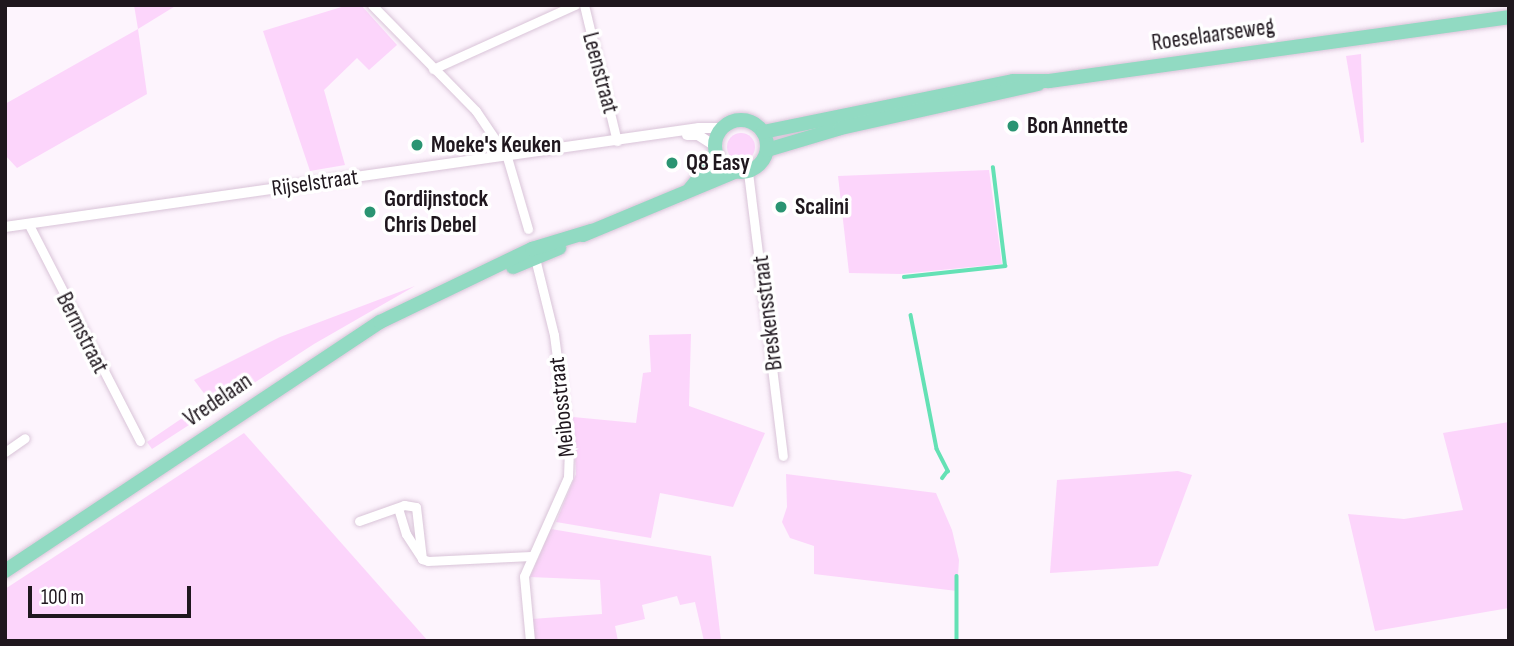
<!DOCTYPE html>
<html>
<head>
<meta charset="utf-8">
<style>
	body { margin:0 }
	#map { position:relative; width:1514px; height:646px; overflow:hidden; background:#fdf4fd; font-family:"Sofia Sans Condensed",sans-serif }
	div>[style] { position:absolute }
	.green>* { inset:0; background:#fcd5fb }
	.round { border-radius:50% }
	.stream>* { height:3.5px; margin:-1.75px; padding:0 1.75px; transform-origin:1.75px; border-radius:1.75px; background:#64e1b5 }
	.roads { filter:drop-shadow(0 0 2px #d9c4d8) drop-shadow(0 0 2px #d9c4d8) }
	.minor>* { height:9px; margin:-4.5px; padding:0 4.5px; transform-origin:4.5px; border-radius:4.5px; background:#fff }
	.tertiary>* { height:10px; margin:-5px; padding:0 5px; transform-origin:5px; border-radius:5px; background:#fff }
	.primary>* { height:14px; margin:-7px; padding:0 7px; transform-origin:7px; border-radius:7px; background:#91dac2 }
	.primary>.ring { margin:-7px; padding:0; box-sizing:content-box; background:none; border:14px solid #91dac2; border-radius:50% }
	.dots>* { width:19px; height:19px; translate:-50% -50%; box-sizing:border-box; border:4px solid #fff; border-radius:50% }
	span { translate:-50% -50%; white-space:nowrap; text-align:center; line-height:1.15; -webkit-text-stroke:7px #fff; paint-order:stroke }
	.street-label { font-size:23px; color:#1f171e }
	.poi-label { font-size:23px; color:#1f171e; font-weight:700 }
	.left { translate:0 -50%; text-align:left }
	.frame { position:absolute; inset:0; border:7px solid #1f171e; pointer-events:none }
	.scale { position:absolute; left:28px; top:586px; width:163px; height:32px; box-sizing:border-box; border:4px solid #1f171e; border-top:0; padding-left:9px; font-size:21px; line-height:24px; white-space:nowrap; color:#1f171e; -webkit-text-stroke:5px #fff; paint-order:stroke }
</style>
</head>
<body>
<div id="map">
	<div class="green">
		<div style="clip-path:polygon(134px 5px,177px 5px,138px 29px,147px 94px,17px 168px,5px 155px,5px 104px,138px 29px)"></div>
		<div style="clip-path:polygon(348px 5px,361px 5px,397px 45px,369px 70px,357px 58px,324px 90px,345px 165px,310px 171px,263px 31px)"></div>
		<div style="clip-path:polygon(1361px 54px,1364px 142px,1361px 143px,1346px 56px)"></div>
		<div class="round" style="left:727px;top:133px;width:28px;height:28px"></div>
		<div style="clip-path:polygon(989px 170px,1002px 264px,901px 274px,849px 273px,838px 176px)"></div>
		<div style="clip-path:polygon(415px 286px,314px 344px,152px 449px,147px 442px,209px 400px,194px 380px,280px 337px)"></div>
		<div style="clip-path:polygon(691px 334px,689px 406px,765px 433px,733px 507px,660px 493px,651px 538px,556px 522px,576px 474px,573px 417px,636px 423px,643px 373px,651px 372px,649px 335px)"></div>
		<div style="clip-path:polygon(1509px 422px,1509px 608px,1375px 631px,1348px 514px,1404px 519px,1463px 510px,1443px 433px)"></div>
		<div style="clip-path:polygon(244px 433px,428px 641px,5px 641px,5px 589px)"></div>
		<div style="clip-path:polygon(1178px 471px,1192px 475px,1158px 566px,1050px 573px,1057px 480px)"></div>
		<div style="clip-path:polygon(786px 474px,936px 493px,952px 530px,959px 560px,957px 591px,814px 574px,814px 546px,790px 538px,782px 522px,787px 507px)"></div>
		<div style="clip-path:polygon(551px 529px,711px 556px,721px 641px,704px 641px,695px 602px,680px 605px,677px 596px,642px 605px,645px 619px,615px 626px,618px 641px,535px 641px,531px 619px,602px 614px,600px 580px,530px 577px)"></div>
	</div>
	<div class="stream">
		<div style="left:904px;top:277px;width:102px;rotate:-6.2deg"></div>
		<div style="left:1005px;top:266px;width:99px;rotate:-97deg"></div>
		<div style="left:911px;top:315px;width:136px;rotate:79deg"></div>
		<div style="left:937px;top:449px;width:25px;rotate:63deg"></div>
		<div style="left:948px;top:471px;width:9px;rotate:126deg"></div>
		<div style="left:957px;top:576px;width:65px;rotate:90deg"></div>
	</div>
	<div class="roads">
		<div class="minor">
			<div style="left:372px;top:5px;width:148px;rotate:45.5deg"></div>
			<div style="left:476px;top:111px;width:55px;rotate:56deg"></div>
			<div style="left:507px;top:157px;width:75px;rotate:73.7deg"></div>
			<div style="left:584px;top:5px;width:140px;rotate:76.4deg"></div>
			<div style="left:433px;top:69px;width:156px;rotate:-24.3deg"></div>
			<div style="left:748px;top:172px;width:286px;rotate:83deg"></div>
			<div style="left:28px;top:223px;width:245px;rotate:62.8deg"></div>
			<div style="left:5px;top:452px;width:24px;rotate:-35deg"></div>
			<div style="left:398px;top:508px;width:27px;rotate:73deg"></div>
			<div style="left:406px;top:534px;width:30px;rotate:57deg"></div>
			<div style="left:359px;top:521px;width:48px;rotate:-19.6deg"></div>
			<div style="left:404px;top:505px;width:12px;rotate:9deg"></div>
			<div style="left:416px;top:507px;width:52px;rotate:83.4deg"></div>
			<div style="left:422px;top:559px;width:6px;rotate:18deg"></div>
			<div style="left:428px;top:561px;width:103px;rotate:-2.8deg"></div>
			<div style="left:530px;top:641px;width:65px;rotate:-95.3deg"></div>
			<div style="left:524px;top:576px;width:108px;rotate:-66deg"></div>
			<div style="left:568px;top:477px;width:28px;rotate:-88deg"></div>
			<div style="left:569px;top:449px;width:115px;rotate:-97.5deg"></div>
			<div style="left:554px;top:335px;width:83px;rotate:-103.9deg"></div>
		</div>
		<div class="tertiary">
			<div style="left:687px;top:135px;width:11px"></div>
			<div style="left:698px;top:135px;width:20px;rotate:33deg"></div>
			<div style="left:5px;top:227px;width:701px;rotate:-8.12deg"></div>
			<div style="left:699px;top:128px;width:24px"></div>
		</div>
		<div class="primary">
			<div class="ring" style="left:715px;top:120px;width:38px;height:38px"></div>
			<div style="left:763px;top:132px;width:255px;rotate:-11.5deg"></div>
			<div style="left:1013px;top:81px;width:36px"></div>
			<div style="left:1049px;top:81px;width:464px;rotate:-7.9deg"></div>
			<div style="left:767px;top:150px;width:77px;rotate:-16.6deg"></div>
			<div style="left:841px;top:128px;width:202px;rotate:-12.6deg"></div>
			<div style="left:690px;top:189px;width:43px;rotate:-50.7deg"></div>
			<div style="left:583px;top:235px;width:164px;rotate:-22.6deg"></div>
			<div style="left:513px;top:267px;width:50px;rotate:-22.4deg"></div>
			<div style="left:5px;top:571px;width:450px;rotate:-33.6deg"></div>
			<div style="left:380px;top:322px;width:169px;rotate:-25.7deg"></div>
			<div style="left:532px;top:249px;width:62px;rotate:-17deg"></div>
		</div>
	</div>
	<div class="dots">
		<div style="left:1013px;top:126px;background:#2a9472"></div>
		<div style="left:417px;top:145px;background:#2a9472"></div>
		<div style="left:672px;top:163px;background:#2a9472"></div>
		<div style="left:781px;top:207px;background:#2a9472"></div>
		<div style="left:370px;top:212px;background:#2a9472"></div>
	</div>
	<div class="street-label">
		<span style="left:1213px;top:35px;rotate:-8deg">Roeselaarseweg</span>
		<span style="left:600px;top:73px;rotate:75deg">Leenstraat</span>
		<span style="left:315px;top:183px;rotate:-8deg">Rijselstraat</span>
		<span style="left:768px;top:313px;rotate:-97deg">Breskensstraat</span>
		<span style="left:82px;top:333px;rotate:63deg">Bermstraat</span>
		<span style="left:218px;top:400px;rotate:-34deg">Vredelaan</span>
		<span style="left:562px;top:407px;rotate:-96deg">Meibosstraat</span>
	</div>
	<div class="poi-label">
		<span class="left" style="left:1027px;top:126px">Bon Annette</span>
		<span class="left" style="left:431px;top:145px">Moeke's Keuken</span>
		<span class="left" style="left:686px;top:163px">Q8 Easy</span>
		<span class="left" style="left:384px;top:212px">Gordijnstock<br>Chris Debel</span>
		<span class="left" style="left:795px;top:207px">Scalini</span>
	</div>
	<div class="frame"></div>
	<div class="scale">100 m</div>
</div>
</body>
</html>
